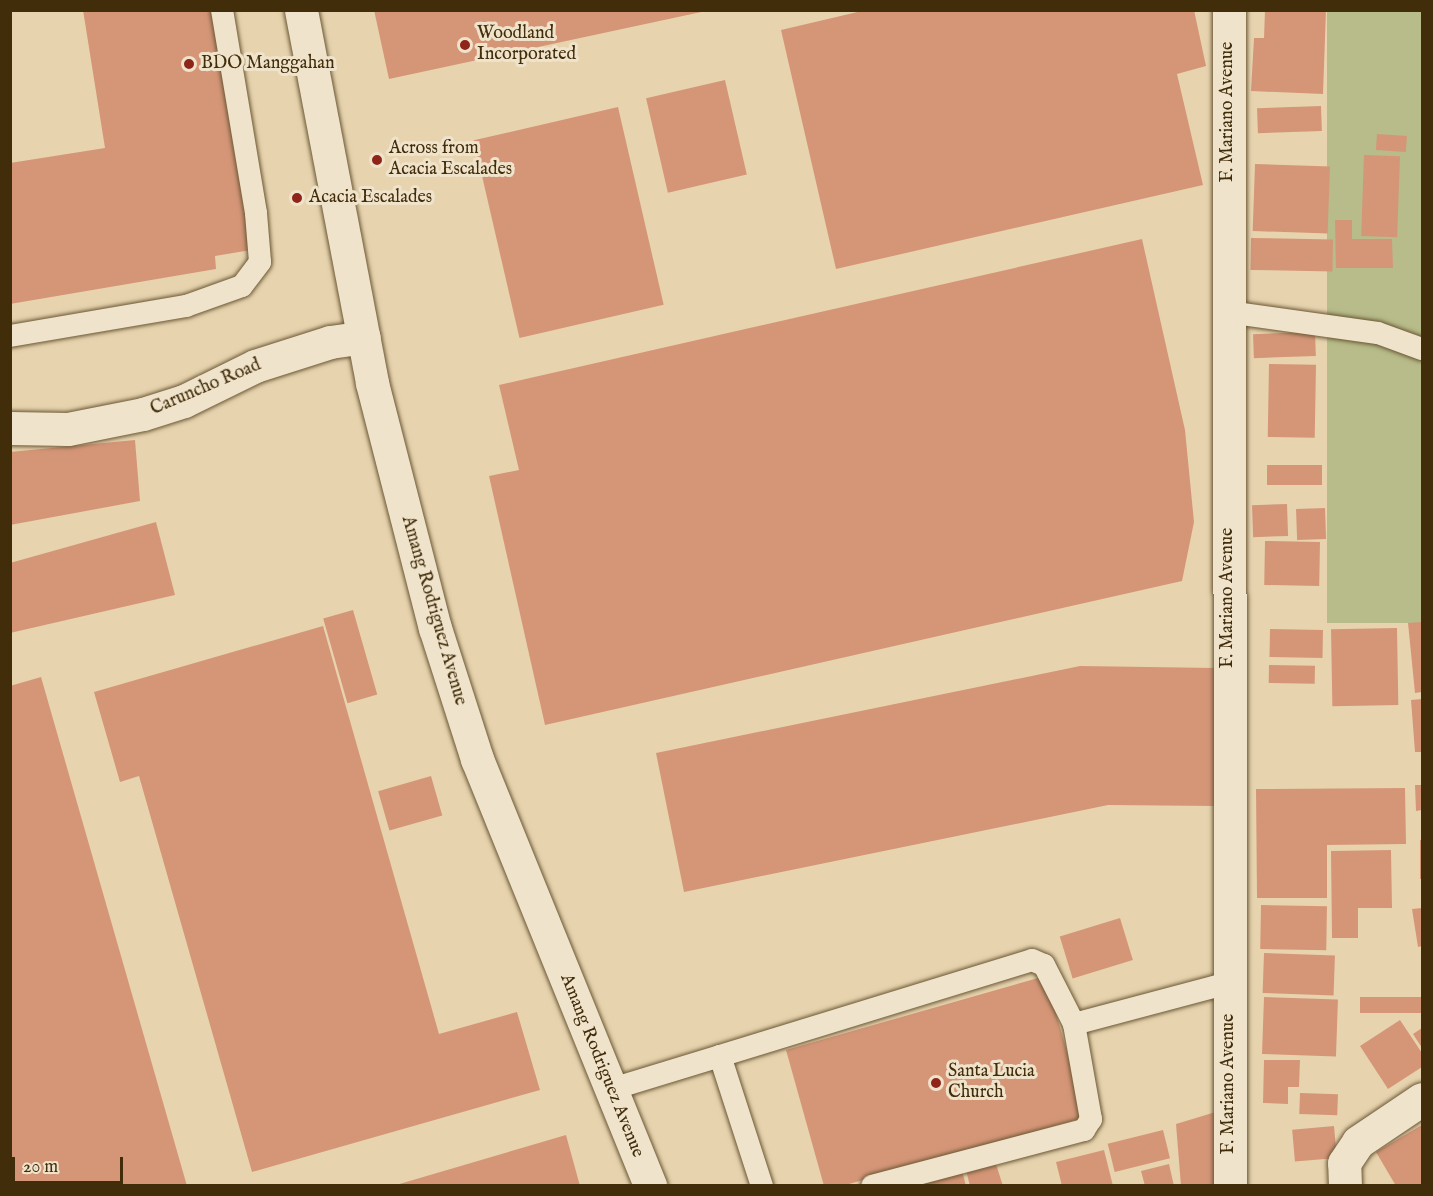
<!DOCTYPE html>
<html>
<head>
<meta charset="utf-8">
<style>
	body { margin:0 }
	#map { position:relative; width:1433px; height:1196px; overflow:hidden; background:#e7d4af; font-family:"IM FELL English",serif }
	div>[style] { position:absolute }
	.green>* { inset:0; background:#b7bc8a; transform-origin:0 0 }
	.building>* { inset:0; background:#d59678; transform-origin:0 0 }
	.roads { filter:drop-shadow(0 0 2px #6b5734) drop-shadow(0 0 2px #6b5734) }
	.service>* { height:22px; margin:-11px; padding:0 11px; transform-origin:11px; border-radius:11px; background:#efe3cb }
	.minor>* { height:33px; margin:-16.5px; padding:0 16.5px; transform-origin:16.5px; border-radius:16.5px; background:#efe3cb }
	.tertiary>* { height:33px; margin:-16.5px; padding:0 16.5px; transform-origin:16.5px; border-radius:16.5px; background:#efe3cb }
	.secondary>* { height:33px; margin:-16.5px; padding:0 16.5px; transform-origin:16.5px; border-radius:16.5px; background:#efe3cb }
	.dots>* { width:16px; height:16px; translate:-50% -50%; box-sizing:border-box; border:3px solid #efe3cb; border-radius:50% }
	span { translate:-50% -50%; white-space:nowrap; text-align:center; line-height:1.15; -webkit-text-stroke:6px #efe3cb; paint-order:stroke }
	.poi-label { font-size:18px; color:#422d0b }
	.left { translate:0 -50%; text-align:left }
	.street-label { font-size:18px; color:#422d0b }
	.frame { position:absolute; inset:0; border:12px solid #422d0b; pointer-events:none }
	.scale { position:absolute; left:12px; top:1157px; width:111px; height:27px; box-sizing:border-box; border:3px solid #422d0b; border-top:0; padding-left:8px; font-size:18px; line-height:21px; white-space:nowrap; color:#422d0b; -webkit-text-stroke:4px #efe3cb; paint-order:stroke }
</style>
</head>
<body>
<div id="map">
	<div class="green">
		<div style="left:1327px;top:11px;width:95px;height:612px"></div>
	</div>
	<div class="building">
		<div style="clip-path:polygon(83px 10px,211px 10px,251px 250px,215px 256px,216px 269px,10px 304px,10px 163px,105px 148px)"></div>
		<div style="clip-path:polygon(374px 10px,706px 10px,706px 11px,389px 79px)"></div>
		<div style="clip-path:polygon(866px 10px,1194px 10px,1206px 66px,1177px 74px,1203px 185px,836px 269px,781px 30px)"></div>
		<div style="clip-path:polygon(1265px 10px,1326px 10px,1323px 94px,1251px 91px,1254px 38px,1264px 38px)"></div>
		<div style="left:725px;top:80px;width:97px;height:81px;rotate:77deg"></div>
		<div style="left:1321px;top:106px;width:25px;height:64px;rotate:88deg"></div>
		<div style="left:618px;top:107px;width:203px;height:148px;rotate:77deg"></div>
		<div style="left:1377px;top:134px;width:30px;height:16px;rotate:4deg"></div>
		<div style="left:1364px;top:155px;width:36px;height:81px;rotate:2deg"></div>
		<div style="left:1255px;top:164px;width:75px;height:67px;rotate:2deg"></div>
		<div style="clip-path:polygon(1335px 220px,1352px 220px,1352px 239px,1392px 239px,1393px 268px,1336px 268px)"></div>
		<div style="left:1251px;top:238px;width:82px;height:32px;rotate:1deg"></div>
		<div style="clip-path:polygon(1142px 239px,1185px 430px,1194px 522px,1182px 581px,545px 725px,489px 476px,519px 470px,499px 385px)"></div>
		<div style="left:1315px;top:332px;width:24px;height:62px;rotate:88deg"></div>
		<div style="left:1269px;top:364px;width:47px;height:73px;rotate:1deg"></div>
		<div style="clip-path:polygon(135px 440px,140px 501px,10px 525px,10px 452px)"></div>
		<div style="left:1322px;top:465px;width:20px;height:55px;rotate:90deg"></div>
		<div style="left:1287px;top:504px;width:32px;height:35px;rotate:88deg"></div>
		<div style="left:1325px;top:508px;width:31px;height:29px;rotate:88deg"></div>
		<div style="clip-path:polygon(156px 522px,175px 595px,10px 633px,10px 563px)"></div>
		<div style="left:1265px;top:541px;width:55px;height:44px;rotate:1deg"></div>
		<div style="left:353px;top:610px;width:88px;height:31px;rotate:74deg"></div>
		<div style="clip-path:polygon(1422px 622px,1422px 692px,1415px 693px,1408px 623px)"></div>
		<div style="clip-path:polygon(323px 626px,439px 1034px,517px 1012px,540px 1090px,252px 1172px,139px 776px,120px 782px,94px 692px)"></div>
		<div style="left:1397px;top:628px;width:77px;height:66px;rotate:89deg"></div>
		<div style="left:1270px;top:629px;width:53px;height:28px;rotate:1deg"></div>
		<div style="left:1269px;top:665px;width:46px;height:18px;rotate:1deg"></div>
		<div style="clip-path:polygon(1080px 666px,1215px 668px,1215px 806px,1108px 805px,684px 892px,656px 753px)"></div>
		<div style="clip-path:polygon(41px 677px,187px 1186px,10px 1186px,10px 686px)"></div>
		<div style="clip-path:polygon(1422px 699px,1422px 752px,1415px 752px,1411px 700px)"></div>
		<div style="left:431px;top:776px;width:41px;height:55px;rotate:74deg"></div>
		<div style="clip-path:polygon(1415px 785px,1422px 785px,1422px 810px,1416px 811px)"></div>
		<div style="clip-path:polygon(1405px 788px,1406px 844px,1327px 845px,1327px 898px,1257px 898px,1256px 789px)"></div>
		<div style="left:1420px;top:840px;width:2px;height:39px"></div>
		<div style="clip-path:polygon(1391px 850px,1392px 908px,1358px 908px,1358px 938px,1332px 938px,1331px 851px)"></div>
		<div style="left:1261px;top:905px;width:66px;height:44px;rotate:1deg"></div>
		<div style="clip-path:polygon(1422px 908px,1422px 946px,1418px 947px,1412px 909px)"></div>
		<div style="left:1120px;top:918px;width:44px;height:63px;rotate:73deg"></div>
		<div style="left:1264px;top:953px;width:71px;height:40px;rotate:2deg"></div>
		<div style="clip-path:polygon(1045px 976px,1086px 1117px,842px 1186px,824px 1186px,786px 1050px)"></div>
		<div style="left:1264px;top:997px;width:74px;height:57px;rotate:2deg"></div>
		<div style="left:1422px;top:997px;width:16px;height:62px;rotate:90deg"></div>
		<div style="clip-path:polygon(1400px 1020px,1422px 1053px,1422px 1067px,1388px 1089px,1360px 1046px)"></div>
		<div style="clip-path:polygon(1422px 1028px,1422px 1048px,1413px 1034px)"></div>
		<div style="clip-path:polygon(1264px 1060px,1300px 1060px,1299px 1087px,1288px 1087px,1288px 1104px,1263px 1103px)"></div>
		<div style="left:1300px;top:1093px;width:38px;height:21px;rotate:2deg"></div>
		<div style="clip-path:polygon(1219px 1111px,1221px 1186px,1181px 1186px,1176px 1124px)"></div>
		<div style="clip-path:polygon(1422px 1125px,1422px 1186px,1396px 1186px,1376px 1152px)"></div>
		<div style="left:1334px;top:1126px;width:32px;height:42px;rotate:85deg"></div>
		<div style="left:1163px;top:1130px;width:29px;height:57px;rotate:76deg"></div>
		<div style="clip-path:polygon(566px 1135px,580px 1186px,396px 1186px,396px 1185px)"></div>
		<div style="clip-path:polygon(1104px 1150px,1113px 1186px,1062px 1186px,1056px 1162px)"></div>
		<div style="clip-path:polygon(995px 1161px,1003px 1186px,970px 1186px,966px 1170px)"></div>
		<div style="clip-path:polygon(1169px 1164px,1174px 1186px,1145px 1186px,1141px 1171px)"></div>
		<div style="clip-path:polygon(961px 1167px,966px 1186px,905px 1186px)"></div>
	</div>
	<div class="roads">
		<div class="service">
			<div style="left:1228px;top:312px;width:151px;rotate:8deg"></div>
			<div style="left:1378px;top:333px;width:47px;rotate:20deg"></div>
			<div style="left:10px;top:336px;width:179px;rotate:-9.7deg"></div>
			<div style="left:186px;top:306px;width:59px;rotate:-19.7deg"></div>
			<div style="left:242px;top:286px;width:30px;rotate:-53deg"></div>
			<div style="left:260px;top:262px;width:49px;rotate:-94.7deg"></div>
			<div style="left:256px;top:213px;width:206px;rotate:-99.5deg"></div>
			<div style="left:1074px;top:1024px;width:159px;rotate:-14.9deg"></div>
			<div style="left:720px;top:1056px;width:326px;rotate:-17.1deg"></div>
			<div style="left:1032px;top:960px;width:13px;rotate:23deg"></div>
			<div style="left:1044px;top:965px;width:66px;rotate:63deg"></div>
			<div style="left:1074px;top:1024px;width:97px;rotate:79.9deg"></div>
			<div style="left:1091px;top:1119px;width:13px;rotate:122deg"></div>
			<div style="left:1084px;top:1130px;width:219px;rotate:165.2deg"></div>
			<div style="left:612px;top:1089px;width:113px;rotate:-17deg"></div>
			<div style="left:720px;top:1056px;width:137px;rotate:72.1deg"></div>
		</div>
		<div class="minor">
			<div style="left:1345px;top:1186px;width:23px;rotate:-92deg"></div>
			<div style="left:1344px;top:1163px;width:25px;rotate:-56deg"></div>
			<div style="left:1358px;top:1142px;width:77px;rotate:-33.9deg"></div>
		</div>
		<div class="tertiary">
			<div style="left:1229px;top:10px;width:1176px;rotate:89.95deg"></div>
			<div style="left:10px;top:428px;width:58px;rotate:1deg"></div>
			<div style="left:68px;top:429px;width:76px;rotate:-11.3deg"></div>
			<div style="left:143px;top:414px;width:43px;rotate:-17.6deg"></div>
			<div style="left:184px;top:401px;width:79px;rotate:-26.2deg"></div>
			<div style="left:255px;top:366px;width:79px;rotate:-17.7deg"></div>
			<div style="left:330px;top:342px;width:34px;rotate:-8deg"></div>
		</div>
		<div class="secondary">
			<div style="left:301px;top:10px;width:380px;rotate:79.2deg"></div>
			<div style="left:372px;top:383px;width:253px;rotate:75.6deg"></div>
			<div style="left:435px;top:628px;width:138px;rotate:72.2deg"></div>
			<div style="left:477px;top:759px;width:461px;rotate:67.9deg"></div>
		</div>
	</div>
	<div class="dots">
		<div style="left:465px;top:45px;background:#8f2418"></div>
		<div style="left:189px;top:64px;background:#8f2418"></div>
		<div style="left:377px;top:160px;background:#8f2418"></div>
		<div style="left:297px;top:198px;background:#8f2418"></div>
		<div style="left:936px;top:1083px;background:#8f2418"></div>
	</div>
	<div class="poi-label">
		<span class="left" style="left:477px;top:45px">Woodland<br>Incorporated</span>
		<span class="left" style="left:201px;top:64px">BDO Manggahan</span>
		<span class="left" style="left:389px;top:160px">Across from<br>Acacia Escalades</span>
		<span class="left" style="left:309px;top:198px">Acacia Escalades</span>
		<span class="left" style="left:948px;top:1083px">Santa Lucia<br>Church</span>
	</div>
	<div class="street-label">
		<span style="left:1228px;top:112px;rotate:-90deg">F. Mariano Avenue</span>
		<span style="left:206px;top:388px;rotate:-23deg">Caruncho Road</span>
		<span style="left:1228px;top:598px;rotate:-90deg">F. Mariano Avenue</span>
		<span style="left:433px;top:611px;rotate:74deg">Amang Rodriguez Avenue</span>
		<span style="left:601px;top:1066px;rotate:68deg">Amang Rodriguez Avenue</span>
		<span style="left:1229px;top:1084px;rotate:-90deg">F. Mariano Avenue</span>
	</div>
	<div class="frame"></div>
	<div class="scale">20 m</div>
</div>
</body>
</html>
